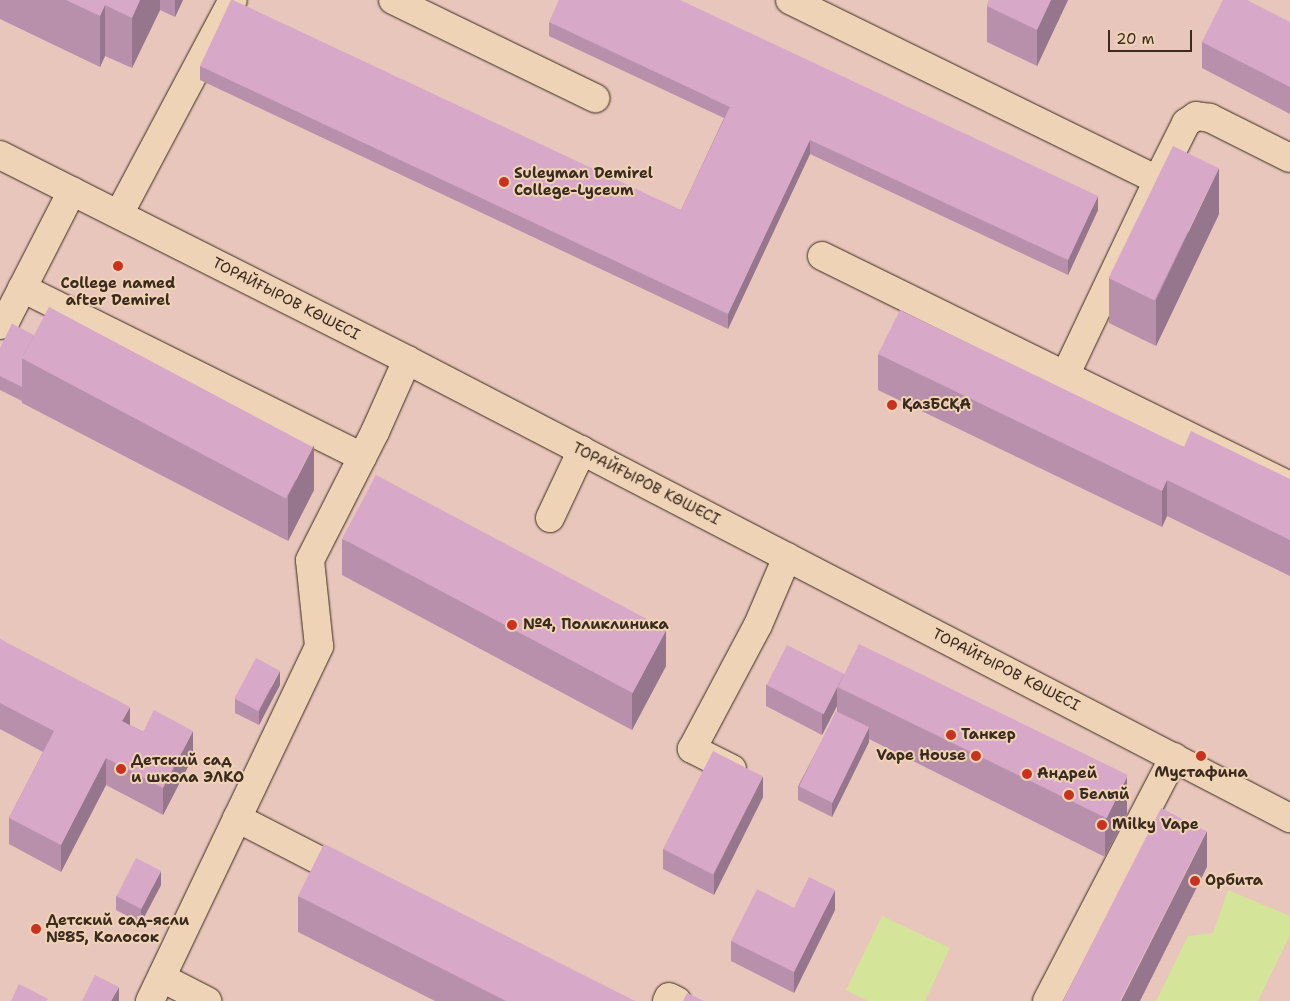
<!DOCTYPE html>
<html>
<head>
<meta charset="utf-8">
<style>
	body { margin:0 }
	#map { position:relative; width:1290px; height:1001px; overflow:hidden; background:#e8c6bb; font-family:"Shantell Sans",sans-serif }
	div>[style] { position:absolute }
	.green>* { inset:0; background:#d4e498 }
	.roads { filter:drop-shadow(0 0 1px #3b2a1e) drop-shadow(0 0 1px #3b2a1e) }
	.minor>* { height:28px; margin:-14px; padding:0 14px; transform-origin:14px; border-radius:14px; background:#efd3b6 }
	.wall>* { inset:0; background:#b990ac }
	.shaded-wall>* { inset:0; background:#96768c }
	.building>* { inset:0; background:#d7a8c8; transform-origin:0 0 }
	.dots>* { width:14px; height:14px; translate:-50% -50%; box-sizing:border-box; border:2px solid #efd3b6; border-radius:50% }
	span { translate:-50% -50%; white-space:nowrap; text-align:center; line-height:1.15; -webkit-text-stroke:4px #efd3b6; paint-order:stroke }
	.poi-label { font-size:15px; color:#3b2a1e; font-weight:700 }
	.left { translate:0 -50%; text-align:left }
	.right { translate:-100% -50%; text-align:right }
	.street-label { font-size:15px; color:#3b2a1e }
	.scale { position:absolute; left:1108px; top:30px; width:84px; height:22px; box-sizing:border-box; border:2px solid #3b2a1e; border-top:0; padding-left:6px; font-size:15px; line-height:18px; white-space:nowrap; color:#3b2a1e; -webkit-text-stroke:4px #efd3b6; paint-order:stroke }
</style>
</head>
<body>
<div id="map">
	<div class="green">
		<div style="clip-path:polygon(1228px 890px,1290px 916px,1290px 935px,1258px 1001px,1156px 1001px,1188px 936px,1213px 933px)"></div>
		<div style="clip-path:polygon(882px 916px,950px 948px,925px 1001px,868px 1001px,846px 990px)"></div>
	</div>
	<div class="roads">
		<div class="minor">
			<div style="left:393px;top:0;width:225px;rotate:25.9deg"></div>
			<div style="left:790px;top:0;width:410px;rotate:26.1deg"></div>
			<div style="left:1158px;top:180px;width:217px;rotate:115.4deg"></div>
			<div style="left:0;top:155px;width:456px;rotate:26.7deg"></div>
			<div style="left:407px;top:360px;width:995px;rotate:27.42deg"></div>
			<div style="left:1158px;top:179px;width:63px;rotate:-63.4deg"></div>
			<div style="left:1186px;top:123px;width:12px;rotate:-35deg"></div>
			<div style="left:1196px;top:116px;width:14px;rotate:8deg"></div>
			<div style="left:1210px;top:118px;width:89px;rotate:26.6deg"></div>
			<div style="left:119px;top:214px;width:242px;rotate:-62deg"></div>
			<div style="left:822px;top:256px;width:521px;rotate:26.17deg"></div>
			<div style="left:22px;top:288px;width:380px;rotate:26.4deg"></div>
			<div style="left:0;top:325px;width:8px;rotate:-40deg"></div>
			<div style="left:6px;top:320px;width:145px;rotate:-62.9deg"></div>
			<div style="left:550px;top:518px;width:75px;rotate:-64.8deg"></div>
			<div style="left:732px;top:769px;width:45px;rotate:-153.4deg"></div>
			<div style="left:692px;top:749px;width:140px;rotate:-62deg"></div>
			<div style="left:758px;top:625px;width:74px;rotate:-66.9deg"></div>
			<div style="left:237px;top:818px;width:127px;rotate:27.2deg"></div>
			<div style="left:162px;top:978px;width:51px;rotate:27.1deg"></div>
			<div style="left:150px;top:1001px;width:393px;rotate:-64.5deg"></div>
			<div style="left:319px;top:646px;width:86px;rotate:-96deg"></div>
			<div style="left:310px;top:560px;width:144px;rotate:-63.1deg"></div>
			<div style="left:375px;top:432px;width:79px;rotate:-66deg"></div>
			<div style="left:667px;top:1001px;width:4px;rotate:-63deg"></div>
			<div style="left:669px;top:997px;width:9px;rotate:27deg"></div>
			<div style="left:1047px;top:1001px;width:275px;rotate:-62.5deg"></div>
		</div>
	</div>
	<div class="wall">
		<div style="clip-path:polygon(0 0,183px 0,175px 17px,160px 10px,132px 68px,105px 56px,100px 67px,0 19px)"></div>
		<div style="clip-path:polygon(989px 0,1068px 0,1037px 66px,987px 42px,987px 6px)"></div>
		<div style="clip-path:polygon(549px 22px,1098px 210px,1068px 275px,810px 154px,728px 329px,200px 80px,200px 66px,681px 210px,724px 118px,549px 36px)"></div>
		<div style="clip-path:polygon(1290px 22px,1290px 114px,1202px 68px,1202px 42px)"></div>
		<div style="clip-path:polygon(1219px 214px,1156px 346px,1109px 323px,1109px 278px)"></div>
		<div style="clip-path:polygon(12px 324px,314px 490px,288px 541px,22px 403px,22px 401px,0 390px,0 349px)"></div>
		<div style="clip-path:polygon(878px 354px,1290px 479px,1290px 576px,1167px 516px,1162px 527px,878px 390px)"></div>
		<div style="clip-path:polygon(342px 539px,666px 666px,632px 730px,342px 575px)"></div>
		<div style="clip-path:polygon(0 639px,130px 725px,193px 757px,163px 815px,106px 785px,61px 872px,9px 844px,9px 818px,43px 752px,0 729px)"></div>
		<div style="clip-path:polygon(844px 674px,1127px 813px,1105px 857px,869px 739px,869px 742px,832px 817px,798px 800px,798px 786px,837px 712px,837px 706px,822px 735px,766px 706px,766px 685px)"></div>
		<div style="clip-path:polygon(280px 685px,259px 725px,235px 713px,235px 699px)"></div>
		<div style="clip-path:polygon(763px 797px,714px 895px,663px 869px,663px 849px)"></div>
		<div style="clip-path:polygon(161px 885px,141px 923px,116px 910px,116px 896px)"></div>
		<div style="clip-path:polygon(298px 896px,635px 1001px,435px 1001px,298px 932px)"></div>
		<div style="clip-path:polygon(794px 908px,835px 910px,794px 993px,731px 961px,731px 941px)"></div>
	</div>
	<div class="shaded-wall">
		<div style="clip-path:polygon(140px 0,160px 0,160px 10px,132px 68px,132px 18px)"></div>
		<div style="clip-path:polygon(175px 0,183px 0,175px 17px)"></div>
		<div style="clip-path:polygon(1051px 0,1068px 0,1037px 66px,1037px 30px)"></div>
		<div style="clip-path:polygon(105px 5px,105px 56px,100px 67px,100px 16px)"></div>
		<div style="clip-path:polygon(810px 140px,810px 154px,728px 329px,728px 314px)"></div>
		<div style="clip-path:polygon(1219px 168px,1219px 214px,1156px 346px,1156px 300px)"></div>
		<div style="clip-path:polygon(1098px 196px,1098px 210px,1068px 275px,1068px 260px)"></div>
		<div style="clip-path:polygon(314px 445px,314px 490px,288px 541px,288px 496px)"></div>
		<div style="clip-path:polygon(1167px 480px,1167px 516px,1162px 527px,1162px 491px)"></div>
		<div style="clip-path:polygon(666px 630px,666px 666px,632px 730px,632px 694px)"></div>
		<div style="clip-path:polygon(280px 671px,280px 685px,259px 725px,259px 711px)"></div>
		<div style="clip-path:polygon(844px 674px,837px 687px,837px 706px,822px 735px,822px 715px)"></div>
		<div style="clip-path:polygon(130px 707px,130px 733px,122px 721px)"></div>
		<div style="clip-path:polygon(869px 727px,869px 742px,832px 817px,832px 802px)"></div>
		<div style="clip-path:polygon(193px 731px,193px 757px,163px 815px,163px 788px)"></div>
		<div style="clip-path:polygon(106px 758px,106px 785px,61px 872px,61px 845px)"></div>
		<div style="clip-path:polygon(763px 776px,763px 797px,714px 895px,714px 874px)"></div>
		<div style="clip-path:polygon(1127px 777px,1127px 813px,1105px 857px,1105px 821px)"></div>
		<div style="clip-path:polygon(1207px 831px,1207px 867px,1140px 1001px,1121px 1001px)"></div>
		<div style="clip-path:polygon(161px 871px,161px 885px,141px 923px,141px 909px)"></div>
		<div style="clip-path:polygon(835px 890px,835px 910px,794px 993px,794px 972px)"></div>
		<div style="clip-path:polygon(119px 987px,119px 1001px,111px 1001px)"></div>
	</div>
	<div class="building">
		<div style="clip-path:polygon(66px 0,140px 0,132px 18px,105px 5px,100px 16px)"></div>
		<div style="clip-path:polygon(231px 0,233px 0,681px 210px,730px 107px,549px 22px,559px 0,680px 0,1098px 196px,1068px 260px,810px 140px,728px 314px,200px 66px)"></div>
		<div style="clip-path:polygon(989px 0,1051px 0,1037px 30px,987px 6px)"></div>
		<div style="clip-path:polygon(1223px 0,1247px 0,1290px 22px,1290px 87px,1202px 42px)"></div>
		<div style="left:1173px;top:146px;width:51px;height:147px;rotate:26deg"></div>
		<div style="left:49px;top:307px;width:299px;height:58px;rotate:28deg"></div>
		<div style="clip-path:polygon(900px 310px,1184px 447px,1191px 431px,1290px 479px,1290px 540px,1167px 480px,1162px 491px,878px 354px)"></div>
		<div style="clip-path:polygon(12px 324px,34px 335px,22px 358px,22px 387px,0 376px,0 349px)"></div>
		<div style="left:376px;top:475px;width:329px;height:72px;rotate:28deg"></div>
		<div style="clip-path:polygon(0 639px,130px 707px,122px 721px,143px 732px,154px 710px,193px 731px,163px 788px,106px 758px,61px 845px,9px 818px,54px 731px,0 703px)"></div>
		<div style="left:859px;top:644px;width:299px;height:48px;rotate:26deg"></div>
		<div style="left:787px;top:645px;width:64px;height:45px;rotate:27deg"></div>
		<div style="left:256px;top:658px;width:27px;height:46px;rotate:28deg"></div>
		<div style="left:836px;top:711px;width:37px;height:84px;rotate:26deg"></div>
		<div style="left:713px;top:751px;width:56px;height:110px;rotate:27deg"></div>
		<div style="left:1161px;top:808px;width:51px;height:216px;rotate:27deg"></div>
		<div style="clip-path:polygon(324px 844px,635px 1001px,506px 1001px,298px 896px)"></div>
		<div style="left:136px;top:858px;width:28px;height:43px;rotate:27deg"></div>
		<div style="clip-path:polygon(809px 877px,835px 890px,794px 972px,731px 941px,757px 889px,794px 908px)"></div>
		<div style="clip-path:polygon(95px 975px,119px 987px,111px 1001px,82px 1001px)"></div>
		<div style="clip-path:polygon(19px 984px,48px 999px,46px 1001px,11px 1001px)"></div>
		<div style="clip-path:polygon(687px 993px,704px 1001px,683px 1001px)"></div>
	</div>
	<div class="dots">
		<div style="left:504px;top:182px;background:#c8321e"></div>
		<div style="left:118px;top:266px;background:#c8321e"></div>
		<div style="left:892px;top:405px;background:#c8321e"></div>
		<div style="left:512px;top:625px;background:#c8321e"></div>
		<div style="left:951px;top:735px;background:#c8321e"></div>
		<div style="left:976px;top:756px;background:#c8321e"></div>
		<div style="left:1201px;top:756px;background:#c8321e"></div>
		<div style="left:121px;top:769px;background:#c8321e"></div>
		<div style="left:1027px;top:774px;background:#c8321e"></div>
		<div style="left:1069px;top:795px;background:#c8321e"></div>
		<div style="left:1102px;top:825px;background:#c8321e"></div>
		<div style="left:1195px;top:881px;background:#c8321e"></div>
		<div style="left:36px;top:929px;background:#c8321e"></div>
	</div>
	<div class="poi-label">
		<span class="left" style="left:514px;top:182px">Suleyman Demirel<br>College-Lyceum</span>
		<span style="left:118px;top:292px">College named<br>after Demirel</span>
		<span class="left" style="left:902px;top:405px">ҚазБСҚА</span>
		<span class="left" style="left:523px;top:625px">№4, Поликлиника</span>
		<span class="left" style="left:961px;top:735px">Танкер</span>
		<span class="right" style="left:966px;top:756px">Vape House</span>
		<span class="left" style="left:131px;top:769px">Детский сад<br>и школа ЭЛКО</span>
		<span style="left:1201px;top:773px">Мустафина</span>
		<span class="left" style="left:1037px;top:774px">Андрей</span>
		<span class="left" style="left:1079px;top:795px">Белый</span>
		<span class="left" style="left:1112px;top:825px">Milky Vape</span>
		<span class="left" style="left:1205px;top:881px">Орбита</span>
		<span class="left" style="left:46px;top:929px">Детский сад-ясли<br>№85, Колосок</span>
	</div>
	<div class="street-label">
		<span style="left:286px;top:299px;rotate:27deg">ТОРАЙҒЫРОВ КӨШЕСІ</span>
		<span style="left:646px;top:484px;rotate:27deg">ТОРАЙҒЫРОВ КӨШЕСІ</span>
		<span style="left:1006px;top:670px;rotate:27deg">ТОРАЙҒЫРОВ КӨШЕСІ</span>
	</div>
	<div class="scale">20 m</div>
</div>
</body>
</html>
